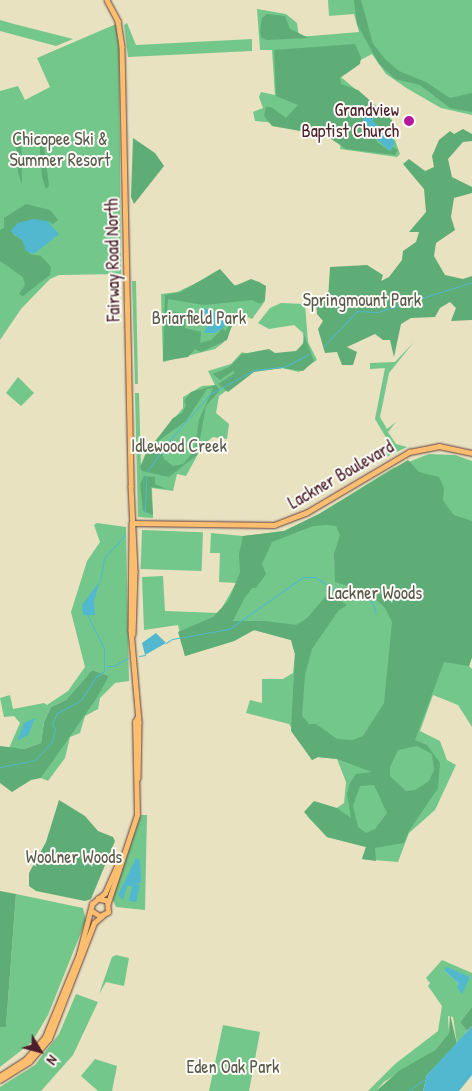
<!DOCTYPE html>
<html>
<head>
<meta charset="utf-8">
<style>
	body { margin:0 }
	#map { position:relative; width:472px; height:1091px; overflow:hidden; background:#e8e2c0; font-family:"Patrick Hand",sans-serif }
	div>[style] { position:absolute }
	.green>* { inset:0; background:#73c78a; transform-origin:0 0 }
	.forest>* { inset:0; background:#5eac76 }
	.water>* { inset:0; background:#51b8cf }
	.stream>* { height:1px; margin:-0.5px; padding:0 0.5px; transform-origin:0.5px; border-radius:0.5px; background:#51b8cf }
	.roads { filter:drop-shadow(0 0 1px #623c41) drop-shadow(0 0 1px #623c41) }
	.major>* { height:4.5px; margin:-2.25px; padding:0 2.25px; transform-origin:2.25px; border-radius:2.25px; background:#fbbe6e }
	.dots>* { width:14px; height:14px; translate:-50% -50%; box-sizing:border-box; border:2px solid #fdfcf7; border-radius:50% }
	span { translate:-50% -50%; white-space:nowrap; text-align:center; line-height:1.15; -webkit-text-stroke:4px #fdfcf7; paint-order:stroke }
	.poi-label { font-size:18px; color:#4a1f2b }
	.right { translate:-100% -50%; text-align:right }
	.park-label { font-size:18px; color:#585a4c }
	.street-label { font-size:18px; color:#4a1f2b }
	.north { position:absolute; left:15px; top:1026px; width:50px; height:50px; -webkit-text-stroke:4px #fdfcf7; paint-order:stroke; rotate:127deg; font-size:14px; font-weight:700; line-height:20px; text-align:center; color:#4a1f2b }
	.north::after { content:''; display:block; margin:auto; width:18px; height:22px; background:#4a1f2b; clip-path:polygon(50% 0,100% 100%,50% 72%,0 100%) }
</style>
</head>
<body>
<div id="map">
	<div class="green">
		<div style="clip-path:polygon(328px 0,472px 0,472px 115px,441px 108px,408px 89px,386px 74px,372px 54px,336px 73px,377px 107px,381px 129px,395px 140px,400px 154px,397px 157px,340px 149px,342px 133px,337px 129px,255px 121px,253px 112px,263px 108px,259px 97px,261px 92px,275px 95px,272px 50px,260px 50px,257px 9px,286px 14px,297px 23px,299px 37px,359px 32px,354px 14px,329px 16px)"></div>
		<div style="clip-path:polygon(0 20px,14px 24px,73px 39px,56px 46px,0 31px)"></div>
		<div style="clip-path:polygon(127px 23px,136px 45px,252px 39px,252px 51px,128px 57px,124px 25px)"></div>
		<div style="clip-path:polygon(116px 24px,119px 49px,121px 274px,59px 275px,50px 279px,21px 309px,0 340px,0 91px,18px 86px,25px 100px,50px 87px,37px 58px)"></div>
		<div style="clip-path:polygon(220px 272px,233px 286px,253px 280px,262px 286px,265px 301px,252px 319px,239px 313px,223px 343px,215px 349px,163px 362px,161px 294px,177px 292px)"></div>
		<div style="clip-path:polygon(132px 281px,136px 281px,138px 384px,135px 384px)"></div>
		<div style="clip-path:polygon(281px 303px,305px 304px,308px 342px,317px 360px,299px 372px,282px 368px,254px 371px,219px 396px,216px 413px,229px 424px,227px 439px,213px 437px,203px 445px,186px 476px,177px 474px,173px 491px,152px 488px,153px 518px,138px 517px,135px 393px,139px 393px,141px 465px,146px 452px,183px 408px,183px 397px,202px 386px,215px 385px,208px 371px,231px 364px,242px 352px,250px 355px,264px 351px,286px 355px,296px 352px,304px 342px,303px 333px,294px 325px,269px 329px,258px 323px,270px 308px)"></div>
		<div style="clip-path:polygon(414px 342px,389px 373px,380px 417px,387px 429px,396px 422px,388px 432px,396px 444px,407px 447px,382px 459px,379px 454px,391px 446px,375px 419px,385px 368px,370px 369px,370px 363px,395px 362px)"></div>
		<div style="clip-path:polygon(18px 377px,34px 393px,21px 406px,6px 393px)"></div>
		<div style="clip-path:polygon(429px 454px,455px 455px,472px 461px,472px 657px,469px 666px,472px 669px,472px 727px,458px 705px,433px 695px,420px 731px,440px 741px,447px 760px,456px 765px,435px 810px,409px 833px,398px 862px,362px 859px,366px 847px,327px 837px,307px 816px,331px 812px,344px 803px,346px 782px,337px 759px,318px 757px,312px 760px,289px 724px,246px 713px,250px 700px,262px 703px,262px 679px,283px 679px,293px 673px,295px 654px,291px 640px,254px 630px,234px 641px,185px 656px,178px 625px,144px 630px,142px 577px,163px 576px,165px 611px,219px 613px,236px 583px,219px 582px,220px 553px,210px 553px,211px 533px,243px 536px,284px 531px,319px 514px,393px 468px)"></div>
		<div style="clip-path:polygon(97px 523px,126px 527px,129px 681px,115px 683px,100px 698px,98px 709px,85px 716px,80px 733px,70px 737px,65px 758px,48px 781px,41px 778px,109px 676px,92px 670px,66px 700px,51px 707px,44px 722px,41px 743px,24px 749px,9px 748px,20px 723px,14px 716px,4px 717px,0 698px,10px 695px,13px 709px,44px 703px,47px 705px,68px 691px,85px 667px,71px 612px,87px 561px,100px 542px,94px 525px)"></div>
		<div style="left:142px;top:530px;width:61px;height:39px;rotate:2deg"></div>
		<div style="clip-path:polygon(141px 815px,147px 815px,145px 910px,116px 907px,112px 898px)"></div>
		<div style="clip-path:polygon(16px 894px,83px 908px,86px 920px,48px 1015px,32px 1042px,0 1067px,0 1027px,6px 1027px)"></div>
		<div style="clip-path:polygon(116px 955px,129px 958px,124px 986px,106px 982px,99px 994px,112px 957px)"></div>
		<div style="clip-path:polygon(evenodd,442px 960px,472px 973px,472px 1007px,460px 1022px,467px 1031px,457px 1044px,453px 1017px,448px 1016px,449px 1033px,435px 1050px,384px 1082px,376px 1091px,368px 1091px,395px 1064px,438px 1031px,442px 1006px,428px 986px,430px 983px,426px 978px,442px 960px,444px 970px,470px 977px,460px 990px,459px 984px,444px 970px)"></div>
		<div style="clip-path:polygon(76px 994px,98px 1002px,73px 1055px,41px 1091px,0 1091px,0 1087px,35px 1065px,59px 1034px)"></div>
		<div style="clip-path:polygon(223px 1025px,260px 1032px,249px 1091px,209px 1091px)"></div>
		<div style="clip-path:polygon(95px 1059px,117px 1066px,112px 1091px,98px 1091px,81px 1076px)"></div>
	</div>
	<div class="forest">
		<div style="clip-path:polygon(354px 0,361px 0,373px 44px,385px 59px,399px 71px,426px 82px,450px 98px,472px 93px,472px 112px,450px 108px,420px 85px,395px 79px,379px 64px,357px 24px)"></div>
		<div style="clip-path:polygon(267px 14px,285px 16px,290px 29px,309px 38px,266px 40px,261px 37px,260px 30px,262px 18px)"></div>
		<div style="clip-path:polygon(355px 44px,361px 57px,360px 64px,340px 78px,341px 84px,358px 90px,392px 120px,393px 126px,387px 136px,373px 121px,374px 115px,365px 107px,355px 112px,362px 117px,378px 143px,390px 151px,393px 147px,398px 150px,395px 155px,346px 149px,315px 128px,306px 132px,272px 126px,264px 116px,266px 107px,271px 107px,286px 118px,298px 105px,276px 96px,274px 50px)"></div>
		<div style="clip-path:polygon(463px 129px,472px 134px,472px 141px,463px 142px,448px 159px,452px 177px,472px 187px,472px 193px,454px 198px,451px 217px,455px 230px,436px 243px,434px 256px,445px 275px,463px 279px,472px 276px,472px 320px,451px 321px,456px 308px,450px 302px,440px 308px,435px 317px,411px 318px,401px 324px,394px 357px,390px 340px,383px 340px,375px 334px,347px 347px,357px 352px,353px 365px,342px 365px,337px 352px,325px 353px,318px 329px,323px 321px,317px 314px,316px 301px,328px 299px,330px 267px,367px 265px,383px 275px,381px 281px,389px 277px,402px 260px,403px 251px,416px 242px,419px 232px,409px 232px,426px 212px,424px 189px,403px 164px,409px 159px,425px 171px,434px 167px,432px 156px,439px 140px,450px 131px,454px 134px)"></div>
		<div style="clip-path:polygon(15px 130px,21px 132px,22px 185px,18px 172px)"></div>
		<div style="clip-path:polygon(39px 136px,43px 138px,49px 186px,46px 189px,42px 177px)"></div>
		<div style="clip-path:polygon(133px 138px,155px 153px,164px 166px,134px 204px,131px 197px)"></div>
		<div style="clip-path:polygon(26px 204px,50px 210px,58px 220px,53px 224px,47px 221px,12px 234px,22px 240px,30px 254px,41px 256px,51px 267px,50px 275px,23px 296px,19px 294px,25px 285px,23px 277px,0 261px,0 230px,4px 228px,4px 218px)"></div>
		<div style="clip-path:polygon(220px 269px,235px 286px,251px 279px,259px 282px,266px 286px,265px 300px,260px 304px,252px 300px,204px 305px,168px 299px,167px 310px,185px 314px,185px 328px,201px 332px,200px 343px,211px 340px,223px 328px,225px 331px,234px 319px,227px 340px,201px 352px,195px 349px,188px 357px,163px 361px,165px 295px,181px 292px)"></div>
		<div style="clip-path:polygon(304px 335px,314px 361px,303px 371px,283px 368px,254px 372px,228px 392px,218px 384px,235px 373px,233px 371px,220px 380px,213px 374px,229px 367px,242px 354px,269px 349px,275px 353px,296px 351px,303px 344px)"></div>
		<div style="clip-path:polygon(evenodd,216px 385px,220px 390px,206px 406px,197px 455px,169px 477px,142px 471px,140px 467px,147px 452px,173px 418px,182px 413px,186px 405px,184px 401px,191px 392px,216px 385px,213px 388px,199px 420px,195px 450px,183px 464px,173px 466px,164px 459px,158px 441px,186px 421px,207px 389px,213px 388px)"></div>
		<div style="clip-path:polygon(evenodd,408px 460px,419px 472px,439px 477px,444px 488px,443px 500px,449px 509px,454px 515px,472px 521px,472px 657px,469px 666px,444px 662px,415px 740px,427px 745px,440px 763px,438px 788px,409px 831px,404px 843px,375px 848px,376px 861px,362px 859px,366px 847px,327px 837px,304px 812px,314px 801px,337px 808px,351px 818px,347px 794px,350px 783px,356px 774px,372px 772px,337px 759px,318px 757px,312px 760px,291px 731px,295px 654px,291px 640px,254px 630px,234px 641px,185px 656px,178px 632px,213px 617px,229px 600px,240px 572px,239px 554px,243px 536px,284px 531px,319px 514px,408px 460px,327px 525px,336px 526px,340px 535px,334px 554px,335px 582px,369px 593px,385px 608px,392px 622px,384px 703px,363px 736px,353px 740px,337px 739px,316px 724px,309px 724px,302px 716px,305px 675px,312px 649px,338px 611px,347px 605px,335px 597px,326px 596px,307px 618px,296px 625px,265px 621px,233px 621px,244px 599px,252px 588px,256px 588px,266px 574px,262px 564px,272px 542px,313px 526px,327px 525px,408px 460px,417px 746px,432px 754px,434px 770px,429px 781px,415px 790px,406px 791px,390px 776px,390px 767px,398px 750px,417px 746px,408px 460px,374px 785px,387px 813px,375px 829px,366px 833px,358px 827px,353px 806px,360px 786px,374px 785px)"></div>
		<div style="clip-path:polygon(144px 476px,155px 477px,155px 484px,166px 489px,151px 487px,153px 515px,143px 511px,140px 484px)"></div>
		<div style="clip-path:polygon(92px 670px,109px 676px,96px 699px,41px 778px,31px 780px,12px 792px,0 783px,0 746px,24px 749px,41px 743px,44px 722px,51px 707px,66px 700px)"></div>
		<div style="clip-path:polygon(59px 800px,85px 816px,98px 831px,113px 837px,115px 841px,91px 899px,85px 901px,36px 891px,29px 886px,29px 873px,46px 842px)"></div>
		<div style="clip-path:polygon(0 891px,16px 894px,6px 1027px,0 1027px)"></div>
		<div style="clip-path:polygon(472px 1007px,472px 1026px,467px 1031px,460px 1022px)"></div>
		<div style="clip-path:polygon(450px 1014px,457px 1044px,427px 1075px,423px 1091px,376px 1091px,399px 1071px,435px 1050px,449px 1033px)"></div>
	</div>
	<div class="water">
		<div style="clip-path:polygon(357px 104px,375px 115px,373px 121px,392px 139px,395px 143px,390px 151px,371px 134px,364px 137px,361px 124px,364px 119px,355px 112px)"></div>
		<div style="clip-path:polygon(33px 219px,47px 221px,59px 234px,34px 254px,26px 251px,22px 240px,10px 231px,18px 223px)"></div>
		<div style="clip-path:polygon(204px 308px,228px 318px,223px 328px,215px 333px,204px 333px,211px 319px,204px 315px)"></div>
		<div style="clip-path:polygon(100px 581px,94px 601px,95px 615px,83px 615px,82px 605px)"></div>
		<div style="clip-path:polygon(156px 633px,166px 643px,145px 655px,142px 643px)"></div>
		<div style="clip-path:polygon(35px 718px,28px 735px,17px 741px,24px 723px)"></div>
		<div style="clip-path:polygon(136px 858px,140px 860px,141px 882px,136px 885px,140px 885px,136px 902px,129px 901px,132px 886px,127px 886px,123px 900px,118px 895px)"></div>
		<div style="clip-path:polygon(447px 967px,470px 977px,462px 994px,457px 987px,459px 984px,444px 970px)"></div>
		<div style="clip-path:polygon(472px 1026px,472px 1075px,459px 1091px,423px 1091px,427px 1075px)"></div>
	</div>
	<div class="stream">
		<div style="left:323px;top:347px;width:50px;rotate:-46.6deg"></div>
		<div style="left:357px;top:311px;width:21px;rotate:3deg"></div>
		<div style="left:378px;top:312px;width:99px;rotate:-17.7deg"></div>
		<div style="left:147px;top:471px;width:44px;rotate:-53.4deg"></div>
		<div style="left:173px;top:436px;width:56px;rotate:-48.6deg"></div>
		<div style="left:210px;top:394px;width:50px;rotate:-28.6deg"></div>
		<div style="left:254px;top:370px;width:30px;rotate:-6deg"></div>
		<div style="left:284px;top:367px;width:28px;rotate:-27deg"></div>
		<div style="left:145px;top:512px;width:36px;rotate:-88deg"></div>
		<div style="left:100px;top:581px;width:23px;rotate:-80deg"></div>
		<div style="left:104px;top:558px;width:31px;rotate:-48deg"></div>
		<div style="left:166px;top:643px;width:7px;rotate:-34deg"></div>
		<div style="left:172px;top:639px;width:58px;rotate:-10deg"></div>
		<div style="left:229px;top:629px;width:90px;rotate:-35.1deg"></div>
		<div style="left:303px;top:577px;width:12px"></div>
		<div style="left:315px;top:577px;width:24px;rotate:33deg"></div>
		<div style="left:335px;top:590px;width:29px;rotate:12deg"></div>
		<div style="left:363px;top:596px;width:12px;rotate:35deg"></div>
		<div style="left:373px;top:603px;width:11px;rotate:75deg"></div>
		<div style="left:139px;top:656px;width:6px;rotate:-9deg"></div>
		<div style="left:107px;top:666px;width:7px"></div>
		<div style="left:114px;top:666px;width:16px;rotate:-30deg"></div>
		<div style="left:0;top:767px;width:36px;rotate:-11deg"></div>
		<div style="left:35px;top:760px;width:25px;rotate:-47deg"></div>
		<div style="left:52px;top:742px;width:13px;rotate:-77deg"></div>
		<div style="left:55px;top:729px;width:6px;rotate:-121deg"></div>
		<div style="left:52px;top:724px;width:12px;rotate:-66deg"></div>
		<div style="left:57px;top:713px;width:27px;rotate:-28deg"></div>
		<div style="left:81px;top:700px;width:27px;rotate:-57deg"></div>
		<div style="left:96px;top:677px;width:10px;rotate:-37deg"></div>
		<div style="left:104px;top:671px;width:23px;rotate:-90deg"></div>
		<div style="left:104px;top:648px;width:37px;rotate:-117deg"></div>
		<div style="left:408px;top:1091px;width:19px;rotate:-36deg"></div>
	</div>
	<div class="roads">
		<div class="major">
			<div style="left:107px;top:0;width:24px;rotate:62deg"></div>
			<div style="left:118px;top:21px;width:26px;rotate:81deg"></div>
			<div style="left:122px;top:47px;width:439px;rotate:88.8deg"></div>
			<div style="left:131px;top:486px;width:86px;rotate:87.3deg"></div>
			<div style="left:135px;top:572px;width:62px;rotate:91.8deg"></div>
			<div style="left:132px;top:523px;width:142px;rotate:0.8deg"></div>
			<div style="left:274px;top:525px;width:34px;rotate:-21deg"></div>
			<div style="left:306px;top:513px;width:120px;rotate:-30.6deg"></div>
			<div style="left:409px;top:452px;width:31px;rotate:-11deg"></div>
			<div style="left:439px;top:446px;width:34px;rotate:12deg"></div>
			<div style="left:132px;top:523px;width:107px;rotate:90.5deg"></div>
			<div style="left:131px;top:630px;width:92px;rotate:85deg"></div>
			<div style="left:139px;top:722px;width:56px;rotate:91deg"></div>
			<div style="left:108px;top:903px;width:93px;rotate:-71.8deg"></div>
			<div style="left:137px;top:815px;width:93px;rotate:-91.2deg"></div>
			<div style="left:135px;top:722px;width:4px;rotate:-63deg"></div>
			<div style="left:92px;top:911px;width:9px;rotate:32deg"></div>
			<div style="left:100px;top:916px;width:9px;rotate:-27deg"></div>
			<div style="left:108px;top:912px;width:11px;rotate:-95deg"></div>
			<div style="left:107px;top:901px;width:9px;rotate:-167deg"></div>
			<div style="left:0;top:1076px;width:31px;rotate:-33deg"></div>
			<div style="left:26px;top:1059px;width:29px;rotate:-49deg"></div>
			<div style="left:45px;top:1037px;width:90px;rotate:-67.7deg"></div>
			<div style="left:79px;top:954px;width:52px;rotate:-75.4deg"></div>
			<div style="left:92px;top:904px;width:17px;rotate:-40deg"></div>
			<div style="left:105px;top:893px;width:39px;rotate:-66deg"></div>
			<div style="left:0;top:1080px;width:34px;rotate:-32deg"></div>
			<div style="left:29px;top:1062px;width:30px;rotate:-49deg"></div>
			<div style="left:49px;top:1039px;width:124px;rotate:-68.8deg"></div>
			<div style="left:94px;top:923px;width:11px;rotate:-41deg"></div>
		</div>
	</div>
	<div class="dots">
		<div style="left:409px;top:121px;background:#b5179e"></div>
	</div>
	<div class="poi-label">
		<span class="right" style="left:399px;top:121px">Grandview<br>Baptist Church</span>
	</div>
	<div class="park-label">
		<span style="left:60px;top:150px">Chicopee Ski &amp;<br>Summer Resort</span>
		<span style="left:362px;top:300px">Springmount Park</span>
		<span style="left:199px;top:318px">Briarfield Park</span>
		<span style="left:179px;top:446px">Idlewood Creek</span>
		<span style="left:375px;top:593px">Lackner Woods</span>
		<span style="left:74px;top:857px">Woolner Woods</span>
		<span style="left:233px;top:1067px">Eden Oak Park</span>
	</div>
	<div class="street-label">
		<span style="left:113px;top:260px;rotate:-91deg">Fairway Road North</span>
		<span style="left:341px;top:475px;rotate:-30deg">Lackner Boulevard</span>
	</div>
	<div class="north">N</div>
</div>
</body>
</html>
